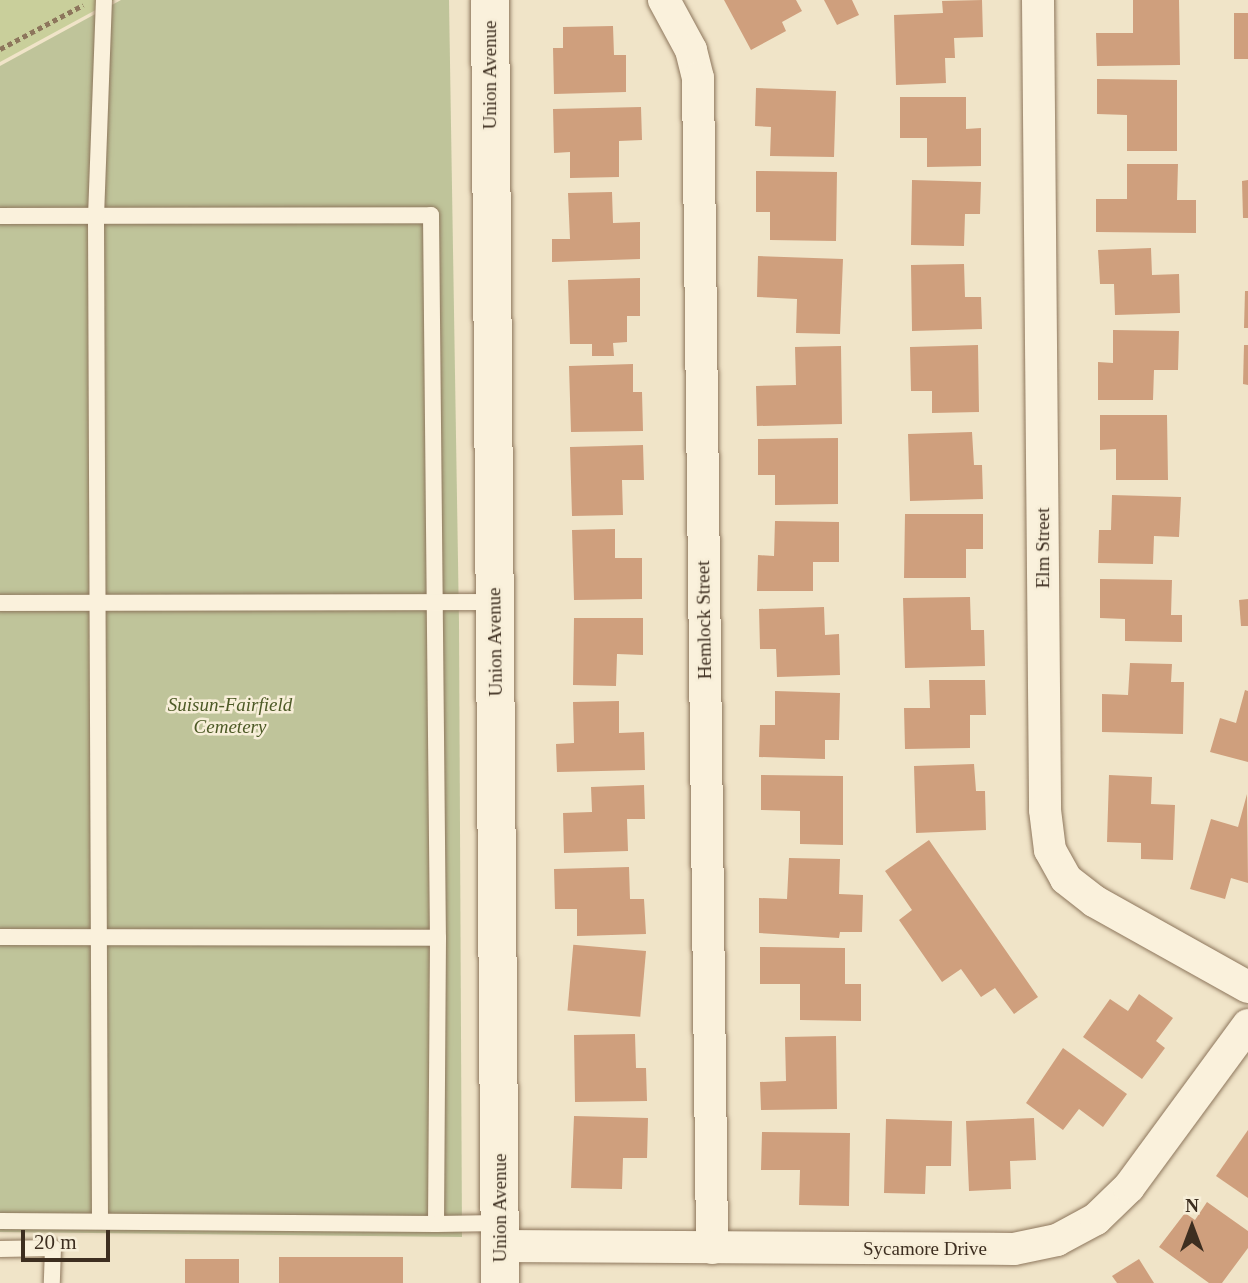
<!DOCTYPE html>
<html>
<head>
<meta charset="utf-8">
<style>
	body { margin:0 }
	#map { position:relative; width:1248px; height:1283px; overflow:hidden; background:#f0e4c8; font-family:Georgia,serif }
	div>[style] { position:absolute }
	.green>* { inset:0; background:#c9cf9b }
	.cemetery>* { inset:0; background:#bfc49a }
	.building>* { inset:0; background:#cf9f7d; transform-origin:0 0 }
	.path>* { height:4.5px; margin-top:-2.25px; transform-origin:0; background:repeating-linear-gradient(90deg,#8d765c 0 5px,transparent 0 8.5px) }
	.roads { filter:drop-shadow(0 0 2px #8d765c) drop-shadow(0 0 2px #8d765c) }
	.service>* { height:16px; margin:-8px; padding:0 8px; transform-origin:8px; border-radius:8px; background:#faf1dc }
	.minor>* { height:32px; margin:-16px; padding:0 16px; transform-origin:16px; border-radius:16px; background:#faf1dc }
	.tertiary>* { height:38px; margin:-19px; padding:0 19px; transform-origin:19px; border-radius:19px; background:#faf1dc }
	span { translate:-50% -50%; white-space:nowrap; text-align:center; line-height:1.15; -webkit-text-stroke:5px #f7eed8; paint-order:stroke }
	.street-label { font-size:19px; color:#3d2e20 }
	.park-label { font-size:19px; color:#4d5a26; font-style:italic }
	.north { position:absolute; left:1157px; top:1192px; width:70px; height:70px; -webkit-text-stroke:5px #f7eed8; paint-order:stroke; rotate:0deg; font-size:19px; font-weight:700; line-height:28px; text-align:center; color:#3d2e20 }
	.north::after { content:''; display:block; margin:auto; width:24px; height:32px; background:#3d2e20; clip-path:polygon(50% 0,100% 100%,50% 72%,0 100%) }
	.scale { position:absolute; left:21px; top:1230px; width:89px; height:32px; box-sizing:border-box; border:4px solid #3d2e20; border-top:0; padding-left:9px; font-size:21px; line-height:24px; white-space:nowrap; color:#3d2e20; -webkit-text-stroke:5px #f7eed8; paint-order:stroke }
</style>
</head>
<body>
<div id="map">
	<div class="green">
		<div style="clip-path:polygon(0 0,114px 0,0 62px)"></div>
	</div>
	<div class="cemetery">
		<div style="clip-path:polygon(121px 0,449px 0,459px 623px,462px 1237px,0 1232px,0 66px)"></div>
	</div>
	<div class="building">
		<div style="clip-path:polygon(724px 0,796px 0,802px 11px,782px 22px,786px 31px,751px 50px)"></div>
		<div style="clip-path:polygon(824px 0,852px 0,859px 15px,837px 25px)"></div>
		<div style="clip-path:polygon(982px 0,983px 37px,954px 38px,955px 58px,945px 58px,946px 83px,896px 85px,894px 15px,943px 13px,942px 1px)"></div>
		<div style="clip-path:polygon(1133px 0,1179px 0,1180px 65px,1097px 66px,1096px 33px,1133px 33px)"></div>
		<div style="left:1234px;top:13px;width:14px;height:46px"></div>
		<div style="clip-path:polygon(613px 26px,614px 55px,626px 55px,626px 92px,554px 94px,553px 48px,563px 48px,563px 27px)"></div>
		<div style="clip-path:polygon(1097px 79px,1177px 80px,1177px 151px,1127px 151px,1127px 115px,1097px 114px)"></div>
		<div style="clip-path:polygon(756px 88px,836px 91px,834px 157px,770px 156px,771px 127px,755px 126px)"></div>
		<div style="clip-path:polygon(900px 97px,966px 97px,966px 129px,981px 128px,981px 166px,927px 167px,927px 138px,900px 138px)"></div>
		<div style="clip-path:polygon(641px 107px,642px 140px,619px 141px,619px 177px,570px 178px,570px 152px,554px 153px,553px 109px)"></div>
		<div style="clip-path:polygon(1127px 164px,1178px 164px,1177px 200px,1196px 200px,1196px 233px,1096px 232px,1096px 199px,1127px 199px)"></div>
		<div style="clip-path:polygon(756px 171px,837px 172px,836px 241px,770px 240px,770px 212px,756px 212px)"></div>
		<div style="clip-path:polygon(912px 180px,981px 182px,980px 214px,965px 214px,964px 246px,911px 245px)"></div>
		<div style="clip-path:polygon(1248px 180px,1248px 218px,1243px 218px,1242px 181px)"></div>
		<div style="clip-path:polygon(612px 192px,613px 223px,640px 222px,640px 259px,552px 262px,552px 239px,570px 239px,568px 193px)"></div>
		<div style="clip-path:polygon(1151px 248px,1152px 275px,1179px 274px,1180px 313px,1115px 315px,1114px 284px,1100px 284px,1098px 250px)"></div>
		<div style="clip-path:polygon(758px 256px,843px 259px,840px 334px,796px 333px,797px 299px,757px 297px)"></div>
		<div style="clip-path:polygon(964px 264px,965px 297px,981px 297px,982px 329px,912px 331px,911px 265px)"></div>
		<div style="clip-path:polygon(640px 278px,640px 316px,627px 316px,627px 342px,613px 343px,614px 356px,592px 356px,592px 344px,570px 344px,568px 280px)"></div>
		<div style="clip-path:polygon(1245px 291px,1248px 291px,1248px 328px,1244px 328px)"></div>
		<div style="clip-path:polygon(1113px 330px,1179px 331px,1178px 370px,1154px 370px,1153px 400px,1098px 400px,1098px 362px,1113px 363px)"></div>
		<div style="clip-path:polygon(978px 345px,979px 412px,932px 413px,932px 391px,911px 391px,910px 347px)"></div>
		<div style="clip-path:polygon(1244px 345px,1248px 345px,1248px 385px,1243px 384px)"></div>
		<div style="clip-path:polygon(841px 346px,842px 424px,757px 426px,756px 386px,796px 385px,795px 347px)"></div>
		<div style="clip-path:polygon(633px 364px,633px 392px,642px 392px,643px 431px,571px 432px,569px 366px)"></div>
		<div style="clip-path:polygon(1100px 415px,1167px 415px,1168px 480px,1116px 480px,1116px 449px,1100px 450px)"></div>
		<div style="clip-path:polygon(972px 432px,974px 465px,982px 465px,983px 499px,910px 501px,908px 434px)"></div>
		<div style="clip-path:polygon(838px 438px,838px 504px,775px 505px,775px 475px,758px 475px,758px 439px)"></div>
		<div style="clip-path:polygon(643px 445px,644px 480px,622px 480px,623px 515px,572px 516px,570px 447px)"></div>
		<div style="clip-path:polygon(1112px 495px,1181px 497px,1179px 537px,1154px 536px,1153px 564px,1098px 563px,1099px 530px,1111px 530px)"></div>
		<div style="clip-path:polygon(905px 514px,983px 514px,983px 549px,966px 549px,966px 578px,904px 578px)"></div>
		<div style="clip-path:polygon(775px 521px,839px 522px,839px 562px,813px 562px,813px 591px,757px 591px,758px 555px,774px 556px)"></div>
		<div style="clip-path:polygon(615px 529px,615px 558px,642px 558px,642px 599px,574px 600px,572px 530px)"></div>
		<div style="clip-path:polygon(1100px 579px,1172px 580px,1171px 615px,1182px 615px,1182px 642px,1125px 641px,1125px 619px,1100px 618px)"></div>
		<div style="clip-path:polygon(970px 597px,971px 630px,984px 630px,985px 666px,905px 668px,903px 598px)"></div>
		<div style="clip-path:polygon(1248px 599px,1248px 626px,1241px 626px,1239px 600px)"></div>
		<div style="clip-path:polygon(824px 607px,825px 635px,839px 634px,840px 675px,777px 677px,776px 649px,760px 649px,759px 609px)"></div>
		<div style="clip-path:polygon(574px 618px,643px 618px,643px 655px,617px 654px,616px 686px,573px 685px)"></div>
		<div style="clip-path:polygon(1130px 663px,1172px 664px,1171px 682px,1184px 682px,1183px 734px,1102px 732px,1102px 694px,1128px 695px)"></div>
		<div style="clip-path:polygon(929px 680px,985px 680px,986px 715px,970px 715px,970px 748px,905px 749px,904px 708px,930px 708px)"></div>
		<div style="clip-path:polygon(1245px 690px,1248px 691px,1248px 762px,1210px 752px,1220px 718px,1236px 723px)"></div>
		<div style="clip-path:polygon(775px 691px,840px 693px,839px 740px,825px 740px,825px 759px,759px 757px,760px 725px,775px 725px)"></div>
		<div style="clip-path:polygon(619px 701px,619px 733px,644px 732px,645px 770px,557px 772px,556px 744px,574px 743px,573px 702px)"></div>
		<div style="clip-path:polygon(974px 764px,976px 791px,985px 791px,986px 830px,916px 833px,914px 766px)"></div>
		<div style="clip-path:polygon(761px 775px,843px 776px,843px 845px,800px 844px,800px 811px,761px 810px)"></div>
		<div style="clip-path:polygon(1109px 775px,1152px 777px,1151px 804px,1175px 805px,1173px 860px,1141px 859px,1141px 843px,1107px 842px)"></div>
		<div style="clip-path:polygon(644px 785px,645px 819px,627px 819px,628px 851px,564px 853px,563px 813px,592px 812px,591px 787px)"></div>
		<div style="clip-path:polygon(1247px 794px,1248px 883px,1231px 878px,1225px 899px,1190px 889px,1211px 819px,1238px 827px)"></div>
		<div style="clip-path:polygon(929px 840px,1038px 997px,1014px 1014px,995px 988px,981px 997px,961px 969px,942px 982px,899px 920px,912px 910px,885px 871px)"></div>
		<div style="clip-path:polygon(789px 858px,840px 859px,839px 894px,863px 895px,862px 932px,840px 932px,839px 938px,759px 933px,759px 898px,787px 899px)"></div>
		<div style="clip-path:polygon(629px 867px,630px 899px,644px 899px,646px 934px,577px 936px,577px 909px,555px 909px,554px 869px)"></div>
		<div style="clip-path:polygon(760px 947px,845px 948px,845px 984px,861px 984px,861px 1021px,800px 1020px,800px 984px,760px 984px)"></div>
		<div style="left:646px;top:951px;width:66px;height:73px;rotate:95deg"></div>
		<div style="clip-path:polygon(1139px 994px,1173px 1018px,1156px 1041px,1165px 1048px,1142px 1079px,1083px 1037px,1110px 999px,1128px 1011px)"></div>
		<div style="clip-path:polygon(635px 1034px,636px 1068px,646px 1068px,647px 1101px,575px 1102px,574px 1035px)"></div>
		<div style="clip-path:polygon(836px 1036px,837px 1109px,761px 1110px,760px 1082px,786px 1081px,785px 1037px)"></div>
		<div style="clip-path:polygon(1063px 1048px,1127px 1094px,1103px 1127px,1079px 1109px,1063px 1130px,1026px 1103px)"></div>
		<div style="clip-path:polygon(574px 1116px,648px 1118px,647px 1158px,623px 1158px,622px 1189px,571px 1188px)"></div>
		<div style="clip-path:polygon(1034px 1118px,1036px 1160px,1010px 1161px,1011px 1189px,969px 1191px,966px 1121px)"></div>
		<div style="clip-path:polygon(886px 1119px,952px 1121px,951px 1166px,926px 1166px,925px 1194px,884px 1193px)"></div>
		<div style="clip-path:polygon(1248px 1130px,1248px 1198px,1216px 1176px)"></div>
		<div style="clip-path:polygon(762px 1132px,850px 1133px,849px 1206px,799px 1205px,800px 1170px,761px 1170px)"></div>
		<div style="clip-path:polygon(1207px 1202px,1248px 1231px,1248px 1248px,1222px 1283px,1209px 1283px,1159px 1247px,1185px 1213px,1195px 1220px)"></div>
		<div style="left:279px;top:1257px;width:124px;height:26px"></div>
		<div style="left:239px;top:1259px;width:24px;height:54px;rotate:90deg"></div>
		<div style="clip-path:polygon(1139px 1259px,1154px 1283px,1117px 1283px,1112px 1276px)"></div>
	</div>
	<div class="path">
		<div style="left:0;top:49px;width:94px;rotate:-27.9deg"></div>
	</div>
	<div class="roads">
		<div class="service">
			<div style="left:0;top:216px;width:431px;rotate:-0.1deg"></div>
			<div style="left:431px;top:215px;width:723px;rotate:89.45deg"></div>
			<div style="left:438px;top:938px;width:286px;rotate:90.4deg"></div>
			<div style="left:436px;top:1224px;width:436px;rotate:-179.6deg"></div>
			<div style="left:0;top:603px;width:495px;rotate:-0.1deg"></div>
			<div style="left:0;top:937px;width:438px;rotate:0.1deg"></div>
			<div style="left:100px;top:1219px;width:1002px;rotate:-90.23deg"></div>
			<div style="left:96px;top:217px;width:217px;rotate:-87.9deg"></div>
			<div style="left:436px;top:1224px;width:64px;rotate:-0.9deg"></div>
			<div style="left:0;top:1249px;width:53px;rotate:-1.1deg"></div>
			<div style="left:53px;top:1248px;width:35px;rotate:92deg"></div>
		</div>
		<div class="minor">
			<div style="left:664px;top:0;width:57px;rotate:61.6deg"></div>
			<div style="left:691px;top:50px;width:29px;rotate:76deg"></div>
			<div style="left:698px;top:78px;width:1170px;rotate:89.31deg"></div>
			<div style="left:1038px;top:0;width:810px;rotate:89.5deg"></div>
			<div style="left:1045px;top:810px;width:40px;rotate:82.9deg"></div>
			<div style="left:1050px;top:850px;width:33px;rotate:61deg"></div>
			<div style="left:1066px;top:879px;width:36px;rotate:38deg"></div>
			<div style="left:1094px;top:901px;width:176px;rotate:29.2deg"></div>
			<div style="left:500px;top:1246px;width:514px;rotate:0.33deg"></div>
			<div style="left:1014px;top:1249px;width:44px;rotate:-11.8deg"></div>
			<div style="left:1057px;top:1240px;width:44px;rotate:-28.3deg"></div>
			<div style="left:1096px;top:1219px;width:46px;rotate:-44.1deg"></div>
			<div style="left:1129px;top:1187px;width:201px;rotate:-53.7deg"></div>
		</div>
		<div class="tertiary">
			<div style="left:490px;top:0;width:1283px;rotate:89.55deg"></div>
		</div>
	</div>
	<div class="street-label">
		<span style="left:490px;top:75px;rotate:-90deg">Union Avenue</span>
		<span style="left:1043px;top:548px;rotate:-90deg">Elm Street</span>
		<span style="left:704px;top:620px;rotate:-91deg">Hemlock Street</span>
		<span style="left:495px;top:642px;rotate:-91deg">Union Avenue</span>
		<span style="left:500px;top:1208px;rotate:-90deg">Union Avenue</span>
		<span style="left:925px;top:1249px">Sycamore Drive</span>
	</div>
	<div class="park-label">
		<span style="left:230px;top:716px">Suisun-Fairfield<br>Cemetery</span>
	</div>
	<div class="north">N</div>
	<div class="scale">20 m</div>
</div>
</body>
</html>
